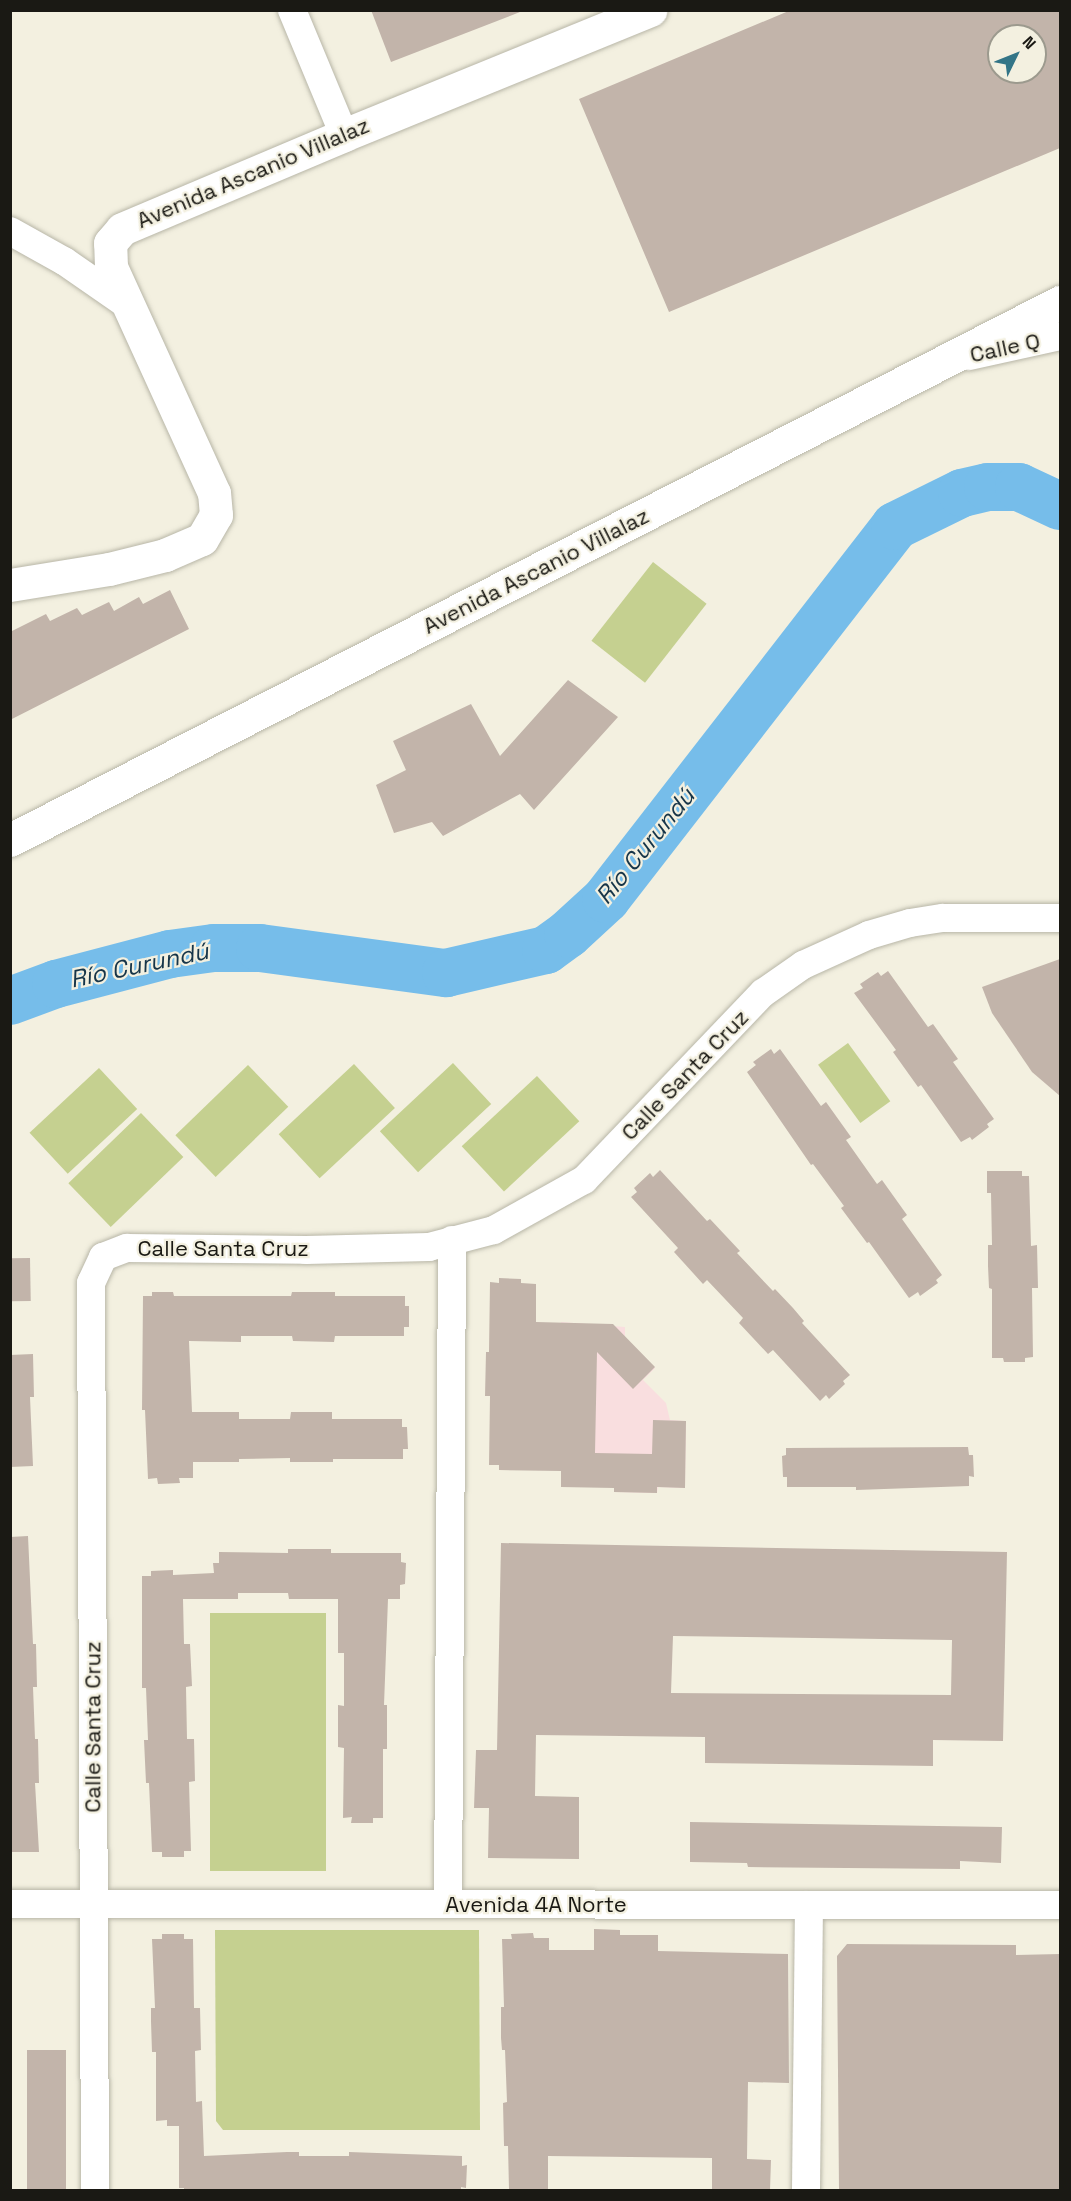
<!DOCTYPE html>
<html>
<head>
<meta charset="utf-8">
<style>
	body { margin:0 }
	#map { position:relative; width:1071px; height:2201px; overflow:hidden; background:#f3f0e0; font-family:"Space Grotesk",sans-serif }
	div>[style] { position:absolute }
	.education>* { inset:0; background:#f9dedf }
	.green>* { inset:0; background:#c5d090; transform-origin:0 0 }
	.river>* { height:48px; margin:-24px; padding:0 24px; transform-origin:24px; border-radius:24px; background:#76bdea }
	.building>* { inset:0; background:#c2b4aa; transform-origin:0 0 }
	.roads { filter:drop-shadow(0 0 2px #b8b6a7) drop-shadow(0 0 2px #b8b6a7) }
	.street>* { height:28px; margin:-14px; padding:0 14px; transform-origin:14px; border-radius:14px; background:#fff }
	.secondary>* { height:33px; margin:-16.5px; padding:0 16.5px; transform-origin:16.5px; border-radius:16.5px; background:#fff }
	span { translate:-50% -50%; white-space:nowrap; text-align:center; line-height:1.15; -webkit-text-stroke:4.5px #f3f0e0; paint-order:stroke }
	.street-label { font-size:22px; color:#1a1914 }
	.water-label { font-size:24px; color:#163549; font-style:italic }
	.frame { position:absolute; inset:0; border:12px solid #1a1914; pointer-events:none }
	.north { position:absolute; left:987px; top:24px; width:60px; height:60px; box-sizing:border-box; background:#f3f0e0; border:2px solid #9c9a8e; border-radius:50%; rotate:47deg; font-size:16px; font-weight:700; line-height:24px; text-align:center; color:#1a1914 }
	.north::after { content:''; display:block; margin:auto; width:21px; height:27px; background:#337587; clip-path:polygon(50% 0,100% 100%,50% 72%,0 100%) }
</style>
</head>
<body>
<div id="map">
	<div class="education">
		<div style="clip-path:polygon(561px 1322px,625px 1327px,625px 1337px,655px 1368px,643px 1380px,666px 1403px,670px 1420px,686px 1421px,685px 1488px,658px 1487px,657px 1493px,614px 1492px,614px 1485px,561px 1487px)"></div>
	</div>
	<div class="green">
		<div style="left:653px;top:562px;width:68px;height:100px;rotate:38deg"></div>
		<div style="left:848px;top:1043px;width:72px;height:37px;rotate:54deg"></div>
		<div style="left:453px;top:1063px;width:56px;height:100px;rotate:47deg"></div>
		<div style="left:354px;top:1064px;width:60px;height:103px;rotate:47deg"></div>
		<div style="left:248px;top:1065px;width:58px;height:101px;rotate:46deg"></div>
		<div style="left:99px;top:1068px;width:56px;height:95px;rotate:47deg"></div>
		<div style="left:537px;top:1076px;width:62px;height:103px;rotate:47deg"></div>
		<div style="left:141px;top:1113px;width:61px;height:101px;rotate:46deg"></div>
		<div style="left:210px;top:1613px;width:116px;height:258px"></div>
		<div style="clip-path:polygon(215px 1930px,479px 1930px,480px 2130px,223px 2130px,216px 2121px)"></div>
	</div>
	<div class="river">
		<div style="left:10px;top:1001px;width:49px;rotate:-20.3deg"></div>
		<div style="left:56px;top:984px;width:118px;rotate:-14.7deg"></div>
		<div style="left:170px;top:954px;width:44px;rotate:-7.8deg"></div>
		<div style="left:214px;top:948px;width:46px"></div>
		<div style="left:260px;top:948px;width:188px;rotate:7.7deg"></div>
		<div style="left:446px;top:973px;width:103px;rotate:-13deg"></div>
		<div style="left:546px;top:950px;width:27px;rotate:-36deg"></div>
		<div style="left:568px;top:934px;width:52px;rotate:-42.6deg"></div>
		<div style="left:606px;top:899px;width:472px;rotate:-52.2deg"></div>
		<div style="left:895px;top:526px;width:75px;rotate:-26.2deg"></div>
		<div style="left:962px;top:493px;width:27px;rotate:-13deg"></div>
		<div style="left:988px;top:487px;width:31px"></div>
		<div style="left:1019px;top:487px;width:45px;rotate:24.9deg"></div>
	</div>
	<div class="building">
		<div style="clip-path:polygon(371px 10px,520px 10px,520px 12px,391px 62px)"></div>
		<div style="clip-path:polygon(evenodd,791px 10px,1060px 10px,1060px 148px,669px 312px,579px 99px,791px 10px,999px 36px,1035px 36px,1035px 72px,999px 72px,999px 36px)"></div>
		<div style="clip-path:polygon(170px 590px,189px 629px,10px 720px,10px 632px,46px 614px,50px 621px,77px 608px,82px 615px,109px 602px,114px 611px,139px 597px,143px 604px)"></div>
		<div style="clip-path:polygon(568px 680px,618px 717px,534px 810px,520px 794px,443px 836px,432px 822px,394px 833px,376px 785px,406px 770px,393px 741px,471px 704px,500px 756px)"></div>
		<div style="clip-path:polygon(1060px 959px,1060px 1096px,1032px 1072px,992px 1013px,982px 987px)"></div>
		<div style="clip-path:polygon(888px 971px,928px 1027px,933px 1024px,958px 1059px,953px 1062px,994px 1119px,987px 1124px,989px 1127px,972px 1140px,970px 1137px,961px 1142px,921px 1085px,918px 1087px,893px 1052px,896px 1050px,854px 993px,863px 988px,860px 984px,878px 972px,881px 976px)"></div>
		<div style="clip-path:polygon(771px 1049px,774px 1054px,780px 1049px,821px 1106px,826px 1102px,851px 1137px,846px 1140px,877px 1184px,882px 1180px,907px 1215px,902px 1219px,942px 1275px,936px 1280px,938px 1283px,920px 1296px,918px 1292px,909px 1298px,869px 1242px,867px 1243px,841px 1208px,844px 1206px,827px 1183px,813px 1164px,811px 1165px,747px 1072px,756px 1065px,753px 1062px)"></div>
		<div style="clip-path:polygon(660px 1170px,707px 1221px,710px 1219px,740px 1251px,737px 1253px,773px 1291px,775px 1289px,793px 1308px,804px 1321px,802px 1323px,850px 1375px,843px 1381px,845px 1384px,829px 1399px,826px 1395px,820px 1401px,773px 1350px,768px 1354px,739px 1323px,743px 1318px,707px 1280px,703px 1284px,674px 1252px,678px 1248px,631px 1197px,637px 1192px,634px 1188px,650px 1173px,653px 1177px)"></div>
		<div style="clip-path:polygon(987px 1171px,1022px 1171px,1022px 1176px,1029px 1176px,1031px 1246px,1037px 1245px,1038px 1288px,1032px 1288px,1033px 1357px,1025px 1358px,1025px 1362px,1004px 1362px,1003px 1358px,992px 1358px,992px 1289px,989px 1288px,988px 1266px,988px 1245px,992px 1245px,991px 1193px,987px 1193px)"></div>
		<div style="left:30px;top:1258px;width:43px;height:20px;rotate:89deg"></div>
		<div style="clip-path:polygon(499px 1278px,521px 1279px,521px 1283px,536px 1284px,536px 1322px,613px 1324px,655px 1367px,633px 1389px,597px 1352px,595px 1453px,652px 1454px,653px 1420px,686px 1421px,685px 1488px,657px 1487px,657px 1493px,614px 1492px,614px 1488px,561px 1487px,561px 1471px,499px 1470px,499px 1465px,489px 1465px,490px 1396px,485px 1396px,486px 1352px,489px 1352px,490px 1282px,499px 1283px)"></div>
		<div style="clip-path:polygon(152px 1292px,173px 1292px,174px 1296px,291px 1296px,292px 1292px,335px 1292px,335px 1296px,405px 1296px,405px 1306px,409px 1306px,409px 1327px,404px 1327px,404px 1336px,335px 1336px,334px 1342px,293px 1341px,292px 1336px,241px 1336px,241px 1342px,189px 1341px,192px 1412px,239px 1412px,239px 1419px,290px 1419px,291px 1412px,332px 1412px,332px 1419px,402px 1419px,402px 1427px,407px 1427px,408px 1449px,403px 1449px,403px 1459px,333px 1459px,333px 1462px,290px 1462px,290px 1458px,239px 1459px,239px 1462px,193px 1462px,193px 1478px,179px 1478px,180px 1483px,158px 1484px,157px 1478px,148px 1479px,145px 1410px,142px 1410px,143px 1296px,152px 1296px)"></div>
		<div style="clip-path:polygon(33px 1354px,34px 1397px,30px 1397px,33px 1466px,10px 1467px,10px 1355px)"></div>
		<div style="clip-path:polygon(968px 1447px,969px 1455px,973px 1455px,974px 1477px,969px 1476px,969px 1486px,856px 1490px,856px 1487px,787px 1487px,787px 1477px,783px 1477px,782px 1456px,786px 1455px,786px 1448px)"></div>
		<div style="clip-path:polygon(28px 1536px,33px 1644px,36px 1644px,37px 1687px,33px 1687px,35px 1739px,38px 1739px,39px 1783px,35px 1783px,39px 1852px,10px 1852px,10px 1537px)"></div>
		<div style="clip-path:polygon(evenodd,501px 1543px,1007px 1552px,1003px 1741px,933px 1740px,933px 1766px,705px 1763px,705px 1737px,536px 1735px,535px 1796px,579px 1797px,579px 1859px,488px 1858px,489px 1808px,474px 1808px,476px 1750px,497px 1750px,501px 1543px,673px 1636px,952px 1640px,951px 1695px,671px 1693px,673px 1636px)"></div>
		<div style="clip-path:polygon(288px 1549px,331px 1549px,331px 1553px,401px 1553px,401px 1562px,406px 1563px,405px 1584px,400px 1585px,400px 1599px,388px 1599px,384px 1705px,387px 1705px,387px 1749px,383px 1749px,383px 1818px,373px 1818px,373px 1823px,351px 1823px,352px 1817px,343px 1818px,344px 1748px,338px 1747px,338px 1705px,344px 1706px,344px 1653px,338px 1653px,338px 1599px,289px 1599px,288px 1593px,238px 1593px,238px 1599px,183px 1599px,184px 1644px,190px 1644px,192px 1686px,186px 1687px,187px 1739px,194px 1739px,195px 1781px,189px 1782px,191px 1851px,184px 1851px,184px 1857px,162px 1857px,162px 1852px,152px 1852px,149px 1783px,146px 1783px,144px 1740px,148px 1740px,146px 1688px,142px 1688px,142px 1576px,151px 1576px,151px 1571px,173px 1570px,173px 1575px,214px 1573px,213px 1563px,219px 1563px,219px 1552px,288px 1553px)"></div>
		<div style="clip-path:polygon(690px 1822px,1002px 1827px,1001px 1863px,960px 1861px,960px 1869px,748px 1867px,747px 1863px,690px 1862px)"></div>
		<div style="clip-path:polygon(594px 1929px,620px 1930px,620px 1935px,658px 1935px,658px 1951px,788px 1954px,789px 2083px,748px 2082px,747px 2159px,771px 2160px,770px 2190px,712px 2190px,712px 2158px,548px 2156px,548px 2190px,509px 2190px,508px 2146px,504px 2146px,503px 2103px,507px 2102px,505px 2050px,502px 2050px,501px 2038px,501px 2007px,504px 2007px,502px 1939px,512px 1939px,511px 1934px,533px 1933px,534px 1938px,549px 1938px,549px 1950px,594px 1950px)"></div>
		<div style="clip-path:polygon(162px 1934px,184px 1934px,184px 1939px,193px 1939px,194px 2008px,200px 2008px,201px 2050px,195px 2051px,196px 2102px,202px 2101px,204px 2156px,287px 2152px,299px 2152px,299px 2156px,349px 2156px,349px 2152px,462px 2156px,462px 2166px,467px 2165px,466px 2188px,461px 2187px,461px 2190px,184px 2190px,184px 2188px,179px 2188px,179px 2126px,167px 2126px,167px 2120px,156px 2121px,156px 2052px,152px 2052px,151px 2021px,151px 2008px,155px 2008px,152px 1939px,162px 1939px)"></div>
		<div style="clip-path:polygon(847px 1944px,1016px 1945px,1016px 1955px,1060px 1954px,1060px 2190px,839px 2190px,837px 1956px)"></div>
		<div style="left:27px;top:2050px;width:39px;height:140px"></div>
	</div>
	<div class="roads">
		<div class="street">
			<div style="left:292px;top:10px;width:135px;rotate:67.4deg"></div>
			<div style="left:10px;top:231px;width:62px;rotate:29.1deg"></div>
			<div style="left:64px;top:261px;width:75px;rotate:34.7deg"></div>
			<div style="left:969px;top:356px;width:93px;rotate:-12.4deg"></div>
			<div style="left:10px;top:1904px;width:1050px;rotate:0.05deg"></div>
			<div style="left:448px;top:1904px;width:664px;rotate:-89.65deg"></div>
			<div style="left:95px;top:2190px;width:907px;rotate:-90.25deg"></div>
			<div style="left:91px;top:1283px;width:29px;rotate:-65deg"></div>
			<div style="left:103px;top:1257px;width:26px;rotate:-21deg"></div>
			<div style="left:127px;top:1248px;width:179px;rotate:0.6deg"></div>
			<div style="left:306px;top:1250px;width:123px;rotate:-1.4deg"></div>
			<div style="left:429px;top:1247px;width:67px;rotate:-14.7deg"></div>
			<div style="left:494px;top:1230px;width:103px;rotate:-29.1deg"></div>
			<div style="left:584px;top:1180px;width:259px;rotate:-46.3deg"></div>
			<div style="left:763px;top:993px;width:49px;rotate:-35deg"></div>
			<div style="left:803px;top:965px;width:72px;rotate:-24.4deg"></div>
			<div style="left:869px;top:935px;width:43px;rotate:-16.3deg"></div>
			<div style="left:910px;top:923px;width:33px;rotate:-9deg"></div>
			<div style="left:943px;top:918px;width:117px"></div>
			<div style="left:806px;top:2190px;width:285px;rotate:-89.4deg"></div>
		</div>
		<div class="secondary">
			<div style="left:10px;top:585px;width:100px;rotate:-9.2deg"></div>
			<div style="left:109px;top:569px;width:58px;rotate:-14deg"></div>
			<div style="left:165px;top:555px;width:40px;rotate:-23.4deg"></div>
			<div style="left:202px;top:539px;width:28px;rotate:-60deg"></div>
			<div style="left:216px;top:515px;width:22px;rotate:-95deg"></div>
			<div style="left:214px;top:493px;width:248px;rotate:-114.5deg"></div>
			<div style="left:111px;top:267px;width:24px;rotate:-92deg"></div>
			<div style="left:110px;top:243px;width:18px;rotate:-49deg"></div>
			<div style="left:122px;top:229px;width:241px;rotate:-22.9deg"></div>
			<div style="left:344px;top:135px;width:331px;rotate:-22.2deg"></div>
			<div style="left:10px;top:840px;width:1180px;rotate:-27.13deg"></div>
		</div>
	</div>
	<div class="street-label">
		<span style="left:253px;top:173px;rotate:-23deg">Avenida Ascanio Villalaz</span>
		<span style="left:1005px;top:348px;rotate:-12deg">Calle Q</span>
		<span style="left:536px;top:571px;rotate:-27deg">Avenida Ascanio Villalaz</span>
		<span style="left:685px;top:1075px;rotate:-46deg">Calle Santa Cruz</span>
		<span style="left:223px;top:1249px">Calle Santa Cruz</span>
		<span style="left:93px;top:1727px;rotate:-90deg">Calle Santa Cruz</span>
		<span style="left:536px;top:1905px">Avenida 4A Norte</span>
	</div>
	<div class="water-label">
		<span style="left:645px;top:846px;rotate:-51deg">Río Curundú</span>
		<span style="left:139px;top:965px;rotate:-12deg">Río Curundú</span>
	</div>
	<div class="frame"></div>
	<div class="north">N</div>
</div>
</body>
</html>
